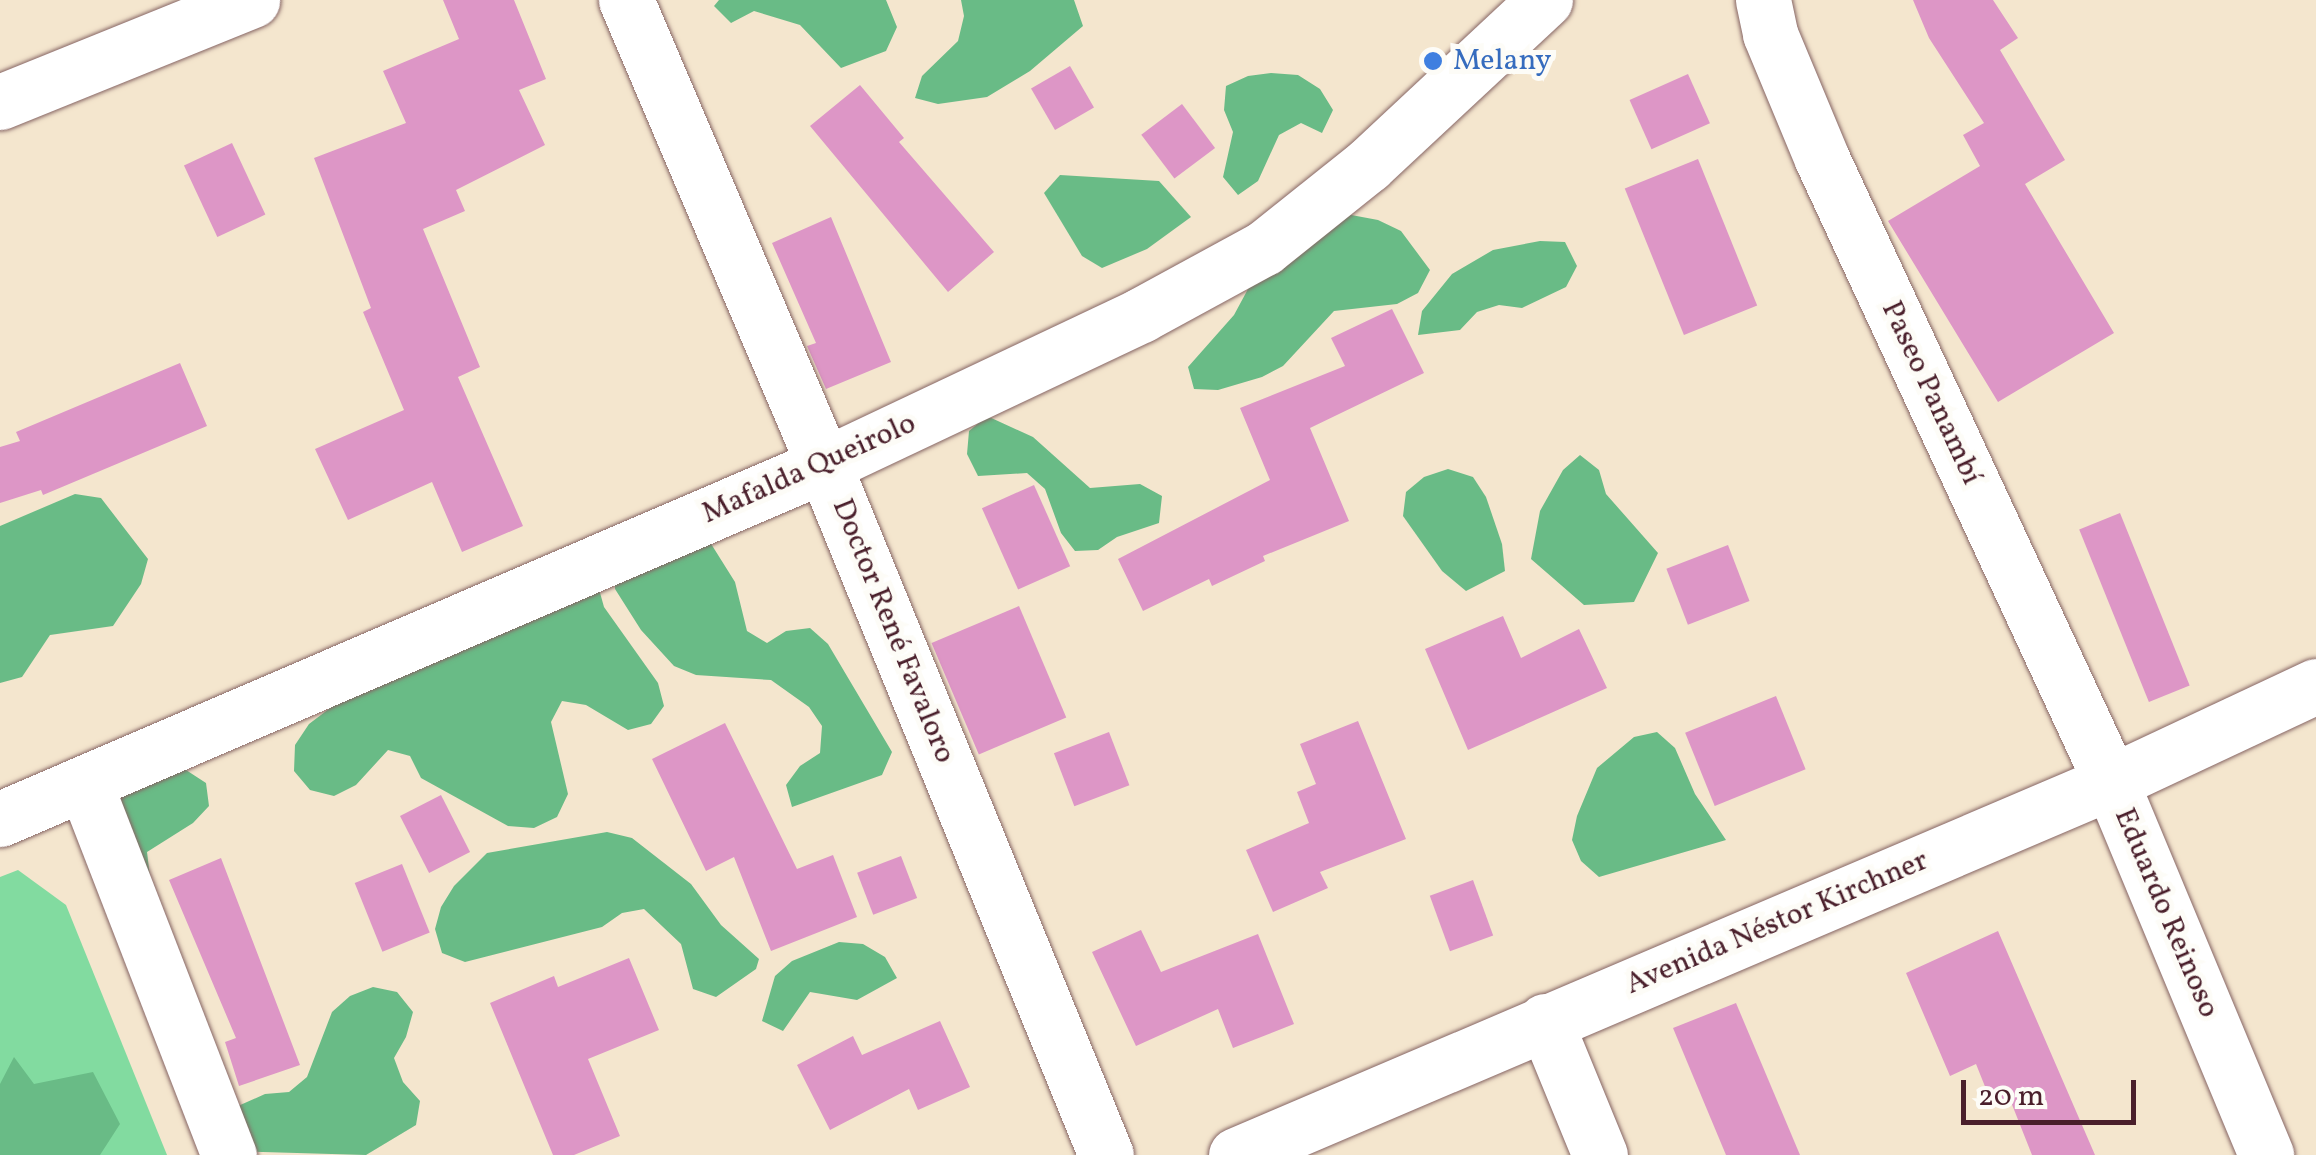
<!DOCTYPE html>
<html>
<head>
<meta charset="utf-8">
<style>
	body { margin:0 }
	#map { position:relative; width:2316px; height:1155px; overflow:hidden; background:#f4e6ce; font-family:Vollkorn,serif }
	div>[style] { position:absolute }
	.green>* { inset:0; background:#82dba0 }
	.forest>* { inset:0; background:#69bb86 }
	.building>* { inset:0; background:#dd96c6; transform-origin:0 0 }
	.roads { filter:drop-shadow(0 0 2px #866564) drop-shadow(0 0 2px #866564) }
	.street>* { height:55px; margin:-27.5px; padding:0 27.5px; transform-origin:27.5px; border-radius:27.5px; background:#fff }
	.secondary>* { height:55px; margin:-27.5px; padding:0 27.5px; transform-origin:27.5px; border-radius:27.5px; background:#fff }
	.dots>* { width:28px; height:28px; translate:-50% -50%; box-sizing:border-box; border:5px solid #fdfcf7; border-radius:50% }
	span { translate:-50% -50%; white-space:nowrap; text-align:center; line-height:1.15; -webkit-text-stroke:10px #fdfcf7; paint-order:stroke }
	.shop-label { font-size:30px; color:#366cbe }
	.left { translate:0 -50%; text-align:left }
	.street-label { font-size:30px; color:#4a1f2b }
	.scale { position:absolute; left:1961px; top:1080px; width:175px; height:45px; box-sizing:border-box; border:5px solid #4a1f2b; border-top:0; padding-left:12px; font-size:30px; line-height:35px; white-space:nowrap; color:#4a1f2b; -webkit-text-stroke:8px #fdfcf7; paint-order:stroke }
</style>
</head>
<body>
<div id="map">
	<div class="green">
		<div style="clip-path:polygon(18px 870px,66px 905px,167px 1155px,0 1155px,0 877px)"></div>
	</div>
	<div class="forest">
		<div style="clip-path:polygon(719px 0,886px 0,897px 27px,886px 51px,841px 68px,800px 25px,754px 11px,731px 23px,714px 6px)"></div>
		<div style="clip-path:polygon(961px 0,1074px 0,1083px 26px,1030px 71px,987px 97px,938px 104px,915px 98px,922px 76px,958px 41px,964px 16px)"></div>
		<div style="clip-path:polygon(1271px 73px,1298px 75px,1320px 89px,1333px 110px,1322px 133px,1301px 123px,1279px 135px,1258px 181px,1238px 195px,1223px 177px,1233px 132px,1224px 110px,1226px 86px,1248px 76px)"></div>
		<div style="clip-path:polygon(1060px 175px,1159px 181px,1191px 217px,1147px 249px,1102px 268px,1082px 256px,1044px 193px)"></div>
		<div style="clip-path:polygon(1330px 211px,1378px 220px,1401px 231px,1430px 270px,1418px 293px,1397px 304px,1334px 311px,1283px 366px,1262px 377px,1218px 390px,1194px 389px,1188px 367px,1234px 315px,1269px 250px)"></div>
		<div style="clip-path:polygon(1540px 241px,1565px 242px,1577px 266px,1566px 287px,1522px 308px,1499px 305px,1477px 312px,1460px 330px,1418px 335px,1422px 311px,1452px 274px,1493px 250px)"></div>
		<div style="clip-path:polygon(987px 416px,1033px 437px,1090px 488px,1140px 484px,1162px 496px,1159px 523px,1117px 537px,1098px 550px,1075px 551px,1061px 533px,1045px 489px,1027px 473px,978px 476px,967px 454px,969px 431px)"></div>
		<div style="clip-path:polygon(1580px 455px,1599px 470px,1606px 494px,1658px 553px,1634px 602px,1584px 605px,1531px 559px,1540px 511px,1563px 470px)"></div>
		<div style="clip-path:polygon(1448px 469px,1473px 477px,1486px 497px,1502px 544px,1505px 571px,1466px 591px,1442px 571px,1403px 516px,1406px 492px,1424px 477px)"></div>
		<div style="clip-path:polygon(75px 494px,101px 498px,148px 559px,141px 584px,113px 626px,50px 635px,22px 677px,0 683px,0 526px)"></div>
		<div style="clip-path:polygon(708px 539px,735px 582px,747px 631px,767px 643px,786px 631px,810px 628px,828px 644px,892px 752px,882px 775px,792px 807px,786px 785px,800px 766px,820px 753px,822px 726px,809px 707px,771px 680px,696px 675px,674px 666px,641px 630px,615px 589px,615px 564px)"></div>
		<div style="clip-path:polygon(597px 582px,604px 607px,658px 683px,664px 706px,651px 724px,628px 730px,586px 705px,562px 701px,551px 722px,568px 794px,557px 817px,534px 828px,508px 826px,421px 778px,410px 756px,388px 750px,356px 785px,334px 796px,310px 790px,294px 771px,295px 745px,309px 724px,350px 693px)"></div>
		<div style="clip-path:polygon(1657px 732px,1675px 748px,1695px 794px,1726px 840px,1599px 877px,1581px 861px,1572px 840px,1577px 816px,1597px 768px,1634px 737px)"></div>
		<div style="clip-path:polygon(135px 770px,186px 770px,206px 783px,209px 806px,193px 823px,147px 852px,150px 877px,98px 803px)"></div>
		<div style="clip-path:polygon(607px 832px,632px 838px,691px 884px,721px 925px,759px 959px,756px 969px,716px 997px,693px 989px,681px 944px,644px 909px,622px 913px,602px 927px,465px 962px,442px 953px,435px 929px,441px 907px,454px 886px,487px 853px)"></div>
		<div style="clip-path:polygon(839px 942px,863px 944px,885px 957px,897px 978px,857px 1000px,810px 992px,783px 1031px,762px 1021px,775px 976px,792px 961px)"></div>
		<div style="clip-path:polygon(373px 987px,397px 992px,413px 1012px,406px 1037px,394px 1058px,403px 1082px,420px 1101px,416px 1125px,366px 1155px,229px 1151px,220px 1114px,265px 1094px,289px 1092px,307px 1077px,332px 1012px,350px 996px)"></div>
		<div style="clip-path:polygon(14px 1057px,34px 1084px,93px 1072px,120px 1124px,100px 1155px,0 1155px,0 1084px)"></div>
	</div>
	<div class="building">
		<div style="clip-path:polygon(443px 0,514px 0,546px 79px,519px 90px,545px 145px,456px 190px,465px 211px,423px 229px,480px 367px,458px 377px,523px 526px,462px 552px,432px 482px,348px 520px,315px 449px,404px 410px,363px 312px,371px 308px,314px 158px,406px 123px,383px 71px,459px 39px)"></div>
		<div style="clip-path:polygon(1913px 0,1993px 0,2018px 38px,2000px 50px,2065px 160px,2025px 184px,2114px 333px,1998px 402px,1888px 221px,1980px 166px,1963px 135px,1984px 123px,1929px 38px)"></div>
		<div style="left:1070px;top:66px;width:48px;height:45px;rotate:60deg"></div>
		<div style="left:1688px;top:74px;width:54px;height:64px;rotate:66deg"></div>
		<div style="clip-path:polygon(860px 85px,904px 138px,899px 142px,994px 252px,948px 292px,810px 126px)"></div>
		<div style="left:1182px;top:104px;width:55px;height:51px;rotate:53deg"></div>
		<div style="left:232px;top:143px;width:79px;height:53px;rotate:65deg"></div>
		<div style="left:1698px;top:159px;width:158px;height:79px;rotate:68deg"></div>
		<div style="clip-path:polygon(831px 217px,891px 362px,826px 389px,807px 346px,816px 343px,772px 243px)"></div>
		<div style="clip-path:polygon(1392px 309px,1424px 373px,1310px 428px,1349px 521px,1263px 556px,1265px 561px,1212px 586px,1209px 579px,1143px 611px,1118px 559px,1270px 480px,1240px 408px,1345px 366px,1331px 338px)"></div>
		<div style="clip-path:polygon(180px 363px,207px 426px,43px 495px,41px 490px,0 503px,0 447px,20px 441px,16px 432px)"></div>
		<div style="left:1034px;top:485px;width:89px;height:57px;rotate:66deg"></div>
		<div style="left:2120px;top:513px;width:186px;height:44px;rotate:68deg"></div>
		<div style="left:1728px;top:545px;width:60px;height:66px;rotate:69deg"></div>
		<div style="left:1019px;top:606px;width:121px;height:95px;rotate:67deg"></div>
		<div style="clip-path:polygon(1503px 616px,1521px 658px,1579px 629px,1607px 688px,1468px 750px,1425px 649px)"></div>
		<div style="left:1776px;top:696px;width:79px;height:98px;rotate:68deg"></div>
		<div style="clip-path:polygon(1358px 721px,1406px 839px,1320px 872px,1328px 888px,1273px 912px,1246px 850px,1309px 823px,1297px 792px,1316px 784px,1300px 744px)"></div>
		<div style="clip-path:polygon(725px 723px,797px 869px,833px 855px,857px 917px,771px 951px,734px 857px,706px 871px,652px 759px)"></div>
		<div style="left:1109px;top:732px;width:57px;height:59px;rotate:69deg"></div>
		<div style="left:441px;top:795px;width:64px;height:46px;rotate:63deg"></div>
		<div style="left:901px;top:856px;width:45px;height:47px;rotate:69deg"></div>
		<div style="clip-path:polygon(221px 858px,300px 1065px,239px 1086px,225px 1042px,236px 1038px,169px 880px)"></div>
		<div style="left:402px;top:864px;width:74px;height:51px;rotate:68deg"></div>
		<div style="left:1473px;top:880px;width:59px;height:46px;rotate:70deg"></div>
		<div style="clip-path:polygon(1141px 930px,1161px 972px,1258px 934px,1294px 1024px,1233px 1048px,1218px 1009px,1136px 1046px,1092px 952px)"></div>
		<div style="clip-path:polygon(1998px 931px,2095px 1155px,2032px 1155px,2009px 1097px,1992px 1104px,1976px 1064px,1950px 1076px,1906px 973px)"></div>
		<div style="clip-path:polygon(629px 958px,659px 1030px,588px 1059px,620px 1136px,574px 1155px,553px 1155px,490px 1003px,554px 976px,558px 987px)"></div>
		<div style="clip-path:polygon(1736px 1003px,1800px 1155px,1726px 1155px,1703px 1100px,1673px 1028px)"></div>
		<div style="clip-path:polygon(940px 1021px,970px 1087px,918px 1110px,909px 1089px,830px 1130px,797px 1065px,853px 1036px,862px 1055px)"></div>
	</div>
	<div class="roads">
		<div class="street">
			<div style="left:626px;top:0;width:505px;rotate:66.94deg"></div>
			<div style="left:824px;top:465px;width:745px;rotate:67.77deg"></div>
			<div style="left:1763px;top:0;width:35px;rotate:78deg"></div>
			<div style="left:1770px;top:34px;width:135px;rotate:67.4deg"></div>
			<div style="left:1822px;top:159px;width:687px;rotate:65.11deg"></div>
			<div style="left:2111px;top:782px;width:404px;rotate:67.4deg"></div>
			<div style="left:0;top:102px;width:272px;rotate:-22deg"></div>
			<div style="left:85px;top:784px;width:398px;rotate:68.8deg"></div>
			<div style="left:0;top:819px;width:897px;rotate:-23.25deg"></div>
			<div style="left:824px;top:465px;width:351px;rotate:-25.3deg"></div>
			<div style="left:1141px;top:315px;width:140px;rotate:-28.6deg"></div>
			<div style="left:1264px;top:248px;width:133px;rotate:-38.6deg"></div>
			<div style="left:1368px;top:165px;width:242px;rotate:-43deg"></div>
			<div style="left:1545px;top:1021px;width:145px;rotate:67.7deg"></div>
		</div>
		<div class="secondary">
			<div style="left:1236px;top:1155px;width:951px;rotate:-23.09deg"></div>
			<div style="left:2111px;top:782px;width:226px;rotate:-25.1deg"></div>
		</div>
	</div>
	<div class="dots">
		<div style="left:1433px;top:61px;background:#3f7fe0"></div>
	</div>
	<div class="shop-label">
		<span class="left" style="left:1453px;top:61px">Melany</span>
	</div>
	<div class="street-label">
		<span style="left:1931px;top:393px;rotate:65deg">Paseo Panambí</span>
		<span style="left:809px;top:469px;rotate:-24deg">Mafalda Queirolo</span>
		<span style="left:893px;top:631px;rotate:68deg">Doctor René Favaloro</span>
		<span style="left:2166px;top:913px;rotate:67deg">Eduardo Reinoso</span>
		<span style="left:1777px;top:923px;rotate:-23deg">Avenida Néstor Kirchner</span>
	</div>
	<div class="scale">20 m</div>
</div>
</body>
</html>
